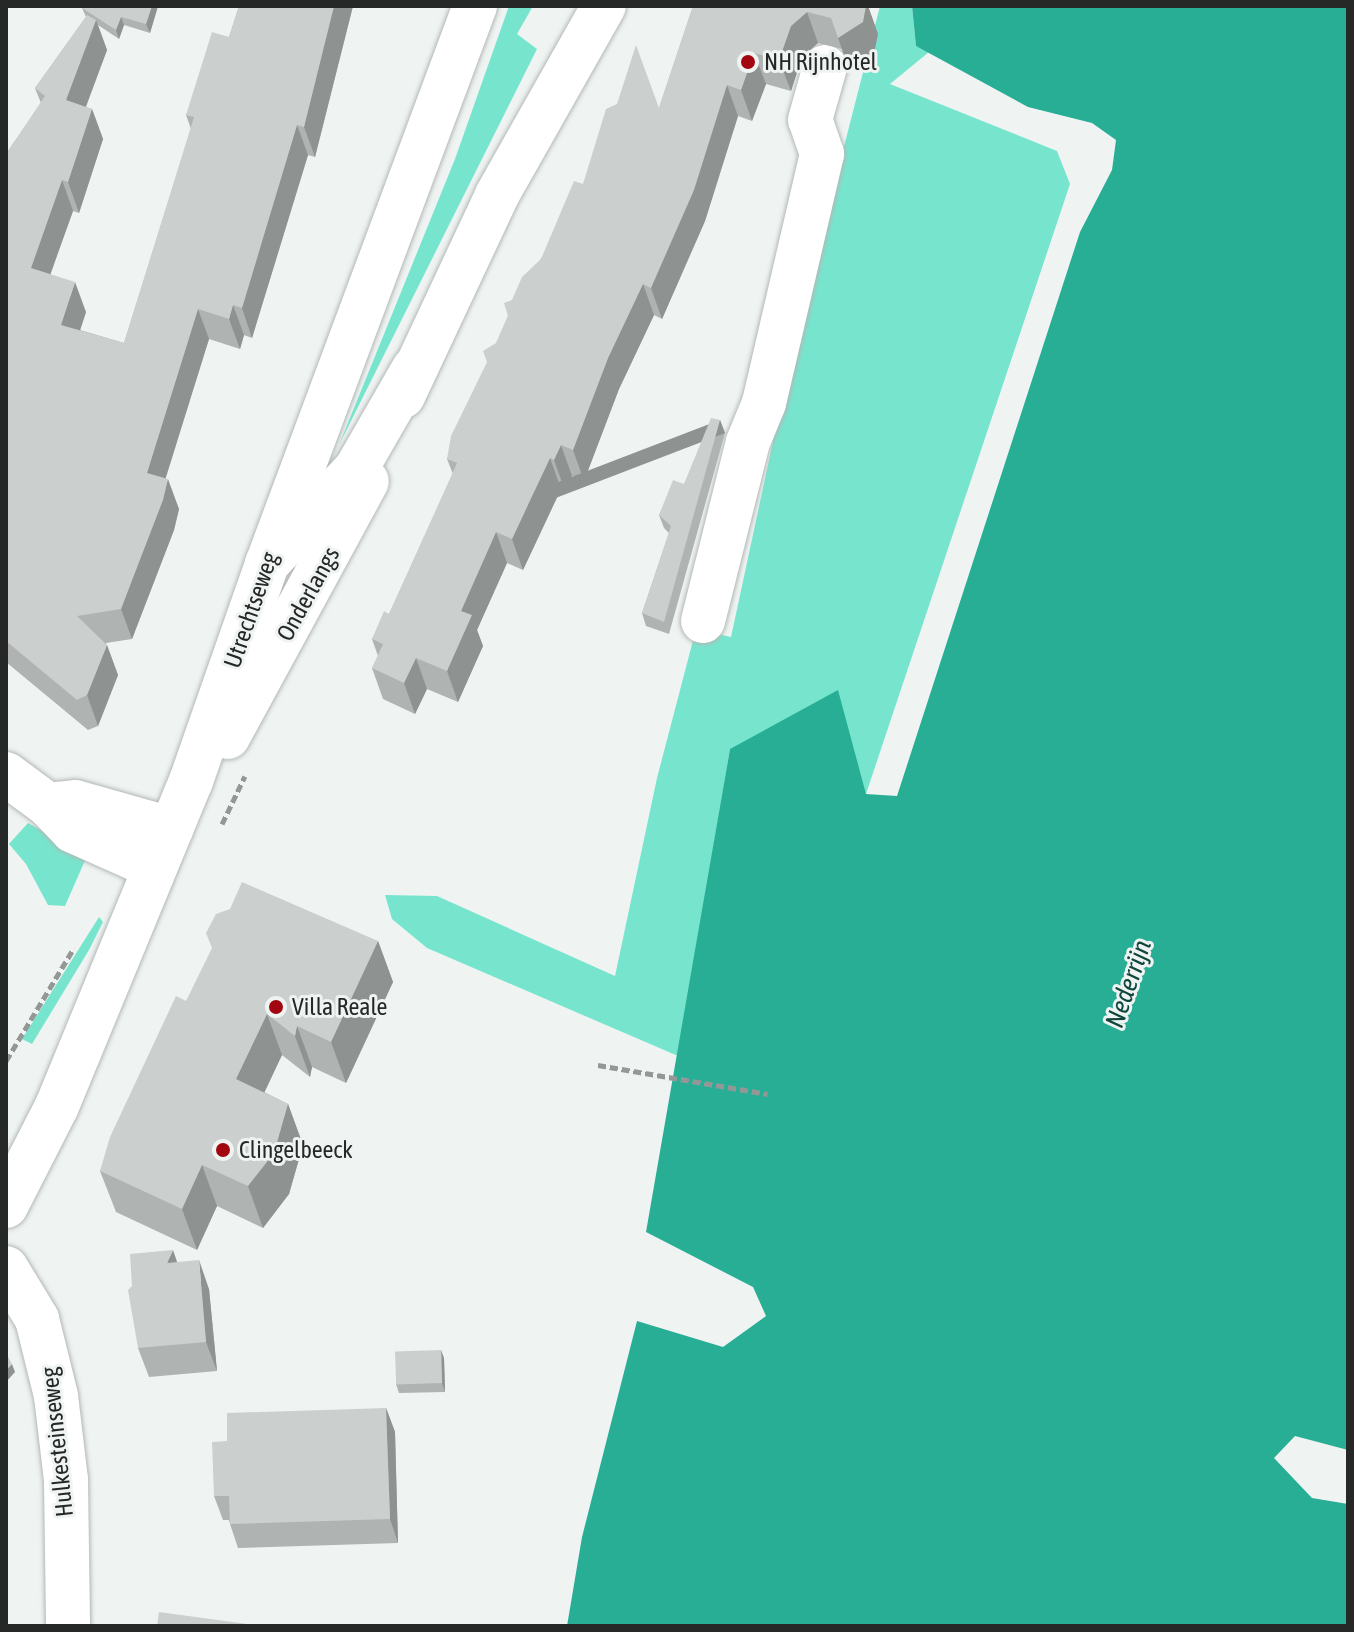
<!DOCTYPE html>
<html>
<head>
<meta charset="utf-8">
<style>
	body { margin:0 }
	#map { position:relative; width:1354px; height:1632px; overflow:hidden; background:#eff4f3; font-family:"Asap Condensed",sans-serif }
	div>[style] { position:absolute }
	.green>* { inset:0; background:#77e5cd }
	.water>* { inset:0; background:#29ae96 }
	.path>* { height:5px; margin-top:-2.5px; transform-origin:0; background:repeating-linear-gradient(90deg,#939796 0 8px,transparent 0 12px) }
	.roads { filter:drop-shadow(0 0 2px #b3b8b6) drop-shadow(0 0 2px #b3b8b6) }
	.minor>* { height:44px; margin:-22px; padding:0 22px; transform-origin:22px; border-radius:22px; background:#fff }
	.major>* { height:44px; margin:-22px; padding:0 22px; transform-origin:22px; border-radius:22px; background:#fff }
	.wall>* { inset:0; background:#afb3b1 }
	.shaded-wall>* { inset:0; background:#8e9290; transform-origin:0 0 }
	.building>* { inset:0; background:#cbd0ce; transform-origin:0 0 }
	.dots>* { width:22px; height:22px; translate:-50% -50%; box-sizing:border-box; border:4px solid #eff4f3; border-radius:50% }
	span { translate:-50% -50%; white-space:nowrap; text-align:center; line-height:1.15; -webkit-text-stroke:6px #eff4f3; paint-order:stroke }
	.poi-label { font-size:24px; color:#262828 }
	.left { translate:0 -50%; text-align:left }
	.street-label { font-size:24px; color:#262828 }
	.water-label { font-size:26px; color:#10463c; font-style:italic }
	.frame { position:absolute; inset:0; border:8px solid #262828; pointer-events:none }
</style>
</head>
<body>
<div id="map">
	<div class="green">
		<div style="clip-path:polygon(509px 6px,533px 6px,517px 34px,537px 49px,339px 445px,455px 159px)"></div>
		<div style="clip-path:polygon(880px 6px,912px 6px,916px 46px,929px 52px,890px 84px,1057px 151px,1070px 184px,866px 794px,730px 749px,678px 1056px,427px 948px,392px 919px,385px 895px,437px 896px,615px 976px,657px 778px,696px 629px,731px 637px,796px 334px)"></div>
		<div style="clip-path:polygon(28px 823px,87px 856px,65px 906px,48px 905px,26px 864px,9px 844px)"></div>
		<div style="clip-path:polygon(99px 917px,103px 922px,89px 950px,32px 1044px,22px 1039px)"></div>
	</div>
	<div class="water">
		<div style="clip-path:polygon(912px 6px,1348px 6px,1348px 1450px,1295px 1436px,1274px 1458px,1312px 1498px,1348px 1504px,1348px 1626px,567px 1626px,582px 1537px,637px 1321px,723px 1347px,766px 1316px,753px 1287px,646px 1232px,730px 749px,838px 690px,866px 794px,897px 796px,1080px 232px,1112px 170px,1116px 140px,1092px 123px,1028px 107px,916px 46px)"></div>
	</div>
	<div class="path">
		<div style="left:222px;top:824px;width:53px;rotate:-64.4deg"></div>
		<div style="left:6px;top:1061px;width:132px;rotate:-59deg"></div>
		<div style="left:598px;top:1065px;width:172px;rotate:9.7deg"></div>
	</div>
	<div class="roads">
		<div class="minor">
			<div style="left:267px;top:564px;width:596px;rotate:-69.56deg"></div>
			<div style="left:703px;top:621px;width:185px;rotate:-75.9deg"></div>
			<div style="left:748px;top:442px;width:42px;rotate:-67.7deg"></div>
			<div style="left:764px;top:403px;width:256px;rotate:-76.9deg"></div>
			<div style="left:822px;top:154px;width:36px;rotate:-109deg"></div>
			<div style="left:810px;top:120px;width:55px;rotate:-74.2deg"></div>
			<div style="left:6px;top:774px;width:52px;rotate:36.4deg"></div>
			<div style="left:48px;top:805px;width:36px;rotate:46deg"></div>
			<div style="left:73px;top:831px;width:89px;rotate:24deg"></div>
			<div style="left:48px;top:805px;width:27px;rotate:-6deg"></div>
			<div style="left:75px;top:802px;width:100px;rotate:15.7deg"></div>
			<div style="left:6px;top:1268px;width:60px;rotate:58.7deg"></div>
			<div style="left:37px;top:1319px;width:79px;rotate:76.1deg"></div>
			<div style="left:56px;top:1396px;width:85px;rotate:83.2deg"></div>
			<div style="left:66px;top:1480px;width:146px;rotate:89.2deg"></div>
		</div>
		<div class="major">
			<div style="left:403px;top:396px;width:222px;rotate:-64.9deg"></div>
			<div style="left:497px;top:195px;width:217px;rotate:-60.5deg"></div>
			<div style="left:228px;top:737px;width:291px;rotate:-61.5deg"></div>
			<div style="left:6px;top:1206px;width:112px;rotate:-63deg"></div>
			<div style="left:57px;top:1106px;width:352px;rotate:-67.6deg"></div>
			<div style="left:191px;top:781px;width:230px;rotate:-70.7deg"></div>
			<div style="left:267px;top:564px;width:130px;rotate:-46.9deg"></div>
			<div style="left:356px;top:469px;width:116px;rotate:-60.1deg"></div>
		</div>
	</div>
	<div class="wall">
		<div style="clip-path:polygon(158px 6px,150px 33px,124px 25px,119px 39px,98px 25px,107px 50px,86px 107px,92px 109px,103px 139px,79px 213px,73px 211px,50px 274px,86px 312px,80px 330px,124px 343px,191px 129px,186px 115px,229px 37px,239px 6px,353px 6px,315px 157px,308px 155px,252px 338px,244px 335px,240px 349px,209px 339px,165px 478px,179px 509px,174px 530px,132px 639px,106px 643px,118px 675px,98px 726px,88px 730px,6px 662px,6px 154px,41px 103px,35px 88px,86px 17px,82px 8px)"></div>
		<div style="clip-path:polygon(693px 6px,868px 6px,878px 34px,874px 53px,849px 69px,842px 49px,818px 43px,802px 57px,791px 91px,766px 84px,752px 121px,738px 116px,705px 221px,662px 319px,654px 315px,619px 389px,584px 481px,572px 476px,565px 491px,561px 489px,523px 570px,507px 563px,477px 630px,483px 646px,458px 702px,427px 689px,415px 714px,383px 699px,372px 668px,378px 656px,372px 639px,389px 614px,453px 474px,447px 459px,508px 316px,512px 300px,541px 259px,583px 184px,659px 108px)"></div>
		<div style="clip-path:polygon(720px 420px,725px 433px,669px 634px,646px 626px,642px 613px,669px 533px,664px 528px,659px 515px,684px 484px)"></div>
		<div style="clip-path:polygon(378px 941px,393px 982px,346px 1083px,312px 1067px,310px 1077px,282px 1055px,264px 1092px,288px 1104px,303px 1145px,289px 1194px,263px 1228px,217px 1206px,197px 1250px,116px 1212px,100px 1171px,186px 1001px)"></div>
		<div style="clip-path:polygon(177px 1262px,209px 1289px,217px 1371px,149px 1377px,138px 1348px)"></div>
		<div style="clip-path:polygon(444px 1358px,445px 1392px,399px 1393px,396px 1384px)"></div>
		<div style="clip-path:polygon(386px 1408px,395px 1432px,398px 1543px,238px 1548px,230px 1524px,229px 1520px,223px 1520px,214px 1496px,227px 1441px)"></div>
	</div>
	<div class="shaded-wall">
		<div style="clip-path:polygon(152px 6px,158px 6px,150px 33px,146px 24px)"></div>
		<div style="clip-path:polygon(334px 6px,353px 6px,315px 157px,304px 127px)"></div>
		<div style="clip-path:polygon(866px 6px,868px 6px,878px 34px,874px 53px,849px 69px,838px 38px)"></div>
		<div style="clip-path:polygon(807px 12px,818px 43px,802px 57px,791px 91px,779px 60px,791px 26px)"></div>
		<div style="clip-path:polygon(121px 17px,124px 25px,119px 39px,116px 30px)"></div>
		<div style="clip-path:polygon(96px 20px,107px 50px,77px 130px,66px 100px)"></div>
		<div style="clip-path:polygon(754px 53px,766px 84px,752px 121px,741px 90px)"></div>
		<div style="clip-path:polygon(727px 85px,738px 116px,705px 221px,662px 319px,651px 288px)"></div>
		<div style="clip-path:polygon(92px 109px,103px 139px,79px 213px,68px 182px)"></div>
		<div style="clip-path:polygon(297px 125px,308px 155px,252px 338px,242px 308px)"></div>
		<div style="clip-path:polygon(62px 180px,73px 211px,42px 298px,31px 268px)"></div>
		<div style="clip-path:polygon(75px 282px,86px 312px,72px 355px,61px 325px)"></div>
		<div style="clip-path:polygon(643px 284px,654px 315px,619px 389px,584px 481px,573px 450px,608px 358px)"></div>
		<div style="clip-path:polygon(233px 305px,244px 335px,240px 349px,229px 319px)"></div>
		<div style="clip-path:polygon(198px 309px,209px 339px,158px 503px,147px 473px)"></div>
		<div style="left:720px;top:420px;width:14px;height:210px;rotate:69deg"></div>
		<div style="clip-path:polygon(561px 445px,572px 476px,565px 491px,554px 460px)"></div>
		<div style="clip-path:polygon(550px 458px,561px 489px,523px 570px,512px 539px)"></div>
		<div style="clip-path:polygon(168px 479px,179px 509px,174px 530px,132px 639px,121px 609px)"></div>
		<div style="clip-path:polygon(496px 532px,507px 563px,477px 630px,483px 646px,458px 702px,447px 671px,461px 611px)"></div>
		<div style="clip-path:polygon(107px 645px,118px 675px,98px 726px,87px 695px)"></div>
		<div style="clip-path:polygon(416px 658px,427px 689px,415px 714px,404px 683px)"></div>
		<div style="clip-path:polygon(378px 941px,393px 982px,346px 1083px,331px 1042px)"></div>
		<div style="clip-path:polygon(267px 1014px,282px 1055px,251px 1121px,236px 1079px)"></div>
		<div style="clip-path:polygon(297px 1026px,312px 1067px,310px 1077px,295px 1036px)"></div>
		<div style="clip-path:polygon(288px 1104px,303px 1145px,289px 1194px,263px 1228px,248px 1186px)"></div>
		<div style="clip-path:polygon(202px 1165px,217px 1206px,197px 1250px,182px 1209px)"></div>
		<div style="clip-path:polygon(173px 1250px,183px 1279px,167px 1263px)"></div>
		<div style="clip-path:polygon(199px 1260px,209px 1289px,217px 1371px,206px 1342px)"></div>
		<div style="clip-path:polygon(441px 1350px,444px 1358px,445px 1392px,442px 1383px)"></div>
		<div style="clip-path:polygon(12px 1364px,15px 1372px,6px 1382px,6px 1370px)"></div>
		<div style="clip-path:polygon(386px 1408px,395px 1432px,398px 1543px,390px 1519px)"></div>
	</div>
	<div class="building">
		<div style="clip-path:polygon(83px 6px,152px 6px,146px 24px,121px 17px,116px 30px,82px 8px)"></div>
		<div style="clip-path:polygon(239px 6px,334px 6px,304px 127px,297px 125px,242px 308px,233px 305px,229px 319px,198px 309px,147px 473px,168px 479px,163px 500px,121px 609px,77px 616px,107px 645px,87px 695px,77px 700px,6px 641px,6px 154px,45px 96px,35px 88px,87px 15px,96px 20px,66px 100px,92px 109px,68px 182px,62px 180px,31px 268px,75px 282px,61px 325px,124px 343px,194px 117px,186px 115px,212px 32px,229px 37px)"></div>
		<div style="clip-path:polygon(693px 6px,866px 6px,863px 22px,838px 38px,831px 18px,807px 12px,791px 26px,779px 60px,754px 53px,741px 90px,727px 85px,694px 190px,651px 288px,643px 284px,608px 358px,573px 450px,561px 445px,554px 460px,550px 458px,512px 539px,496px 532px,461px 611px,472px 615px,447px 671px,416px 658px,404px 683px,372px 668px,383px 644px,372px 639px,384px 611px,389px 614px,457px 463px,447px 459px,451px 436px,487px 362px,483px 351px,496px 343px,508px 316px,504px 303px,512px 300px,522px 277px,541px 259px,574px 181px,583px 184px,606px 109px,617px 104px,636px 45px,659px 108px)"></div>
		<div style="clip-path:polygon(711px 418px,720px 420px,664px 622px,642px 613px,671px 526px,659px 515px,673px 480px,684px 484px)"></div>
		<div style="clip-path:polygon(242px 882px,378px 941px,331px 1042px,297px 1026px,295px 1036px,267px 1014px,236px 1079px,288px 1104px,274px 1153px,248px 1186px,202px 1165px,182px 1209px,100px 1171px,110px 1137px,176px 996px,186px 1001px,212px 948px,206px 933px,216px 914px,230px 909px)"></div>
		<div style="clip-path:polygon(173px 1250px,167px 1263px,199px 1260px,206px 1342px,138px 1348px,128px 1290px,132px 1286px,130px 1254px)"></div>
		<div style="left:441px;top:1350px;width:33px;height:46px;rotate:88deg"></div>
		<div style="clip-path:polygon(6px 1353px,12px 1364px,6px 1370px)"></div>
		<div style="clip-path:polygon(386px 1408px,390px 1519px,230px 1524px,229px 1496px,214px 1496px,212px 1442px,227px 1441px,227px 1413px)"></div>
		<div style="clip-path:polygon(159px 1612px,247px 1624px,247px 1626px,157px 1626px)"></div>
	</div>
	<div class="dots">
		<div style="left:748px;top:62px;background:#a20710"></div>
		<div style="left:276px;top:1007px;background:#a20710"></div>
		<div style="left:223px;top:1150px;background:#a20710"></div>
	</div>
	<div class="poi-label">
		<span class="left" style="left:764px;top:62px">NH Rijnhotel</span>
		<span class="left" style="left:292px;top:1007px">Villa Reale</span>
		<span class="left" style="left:239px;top:1150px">Clingelbeeck</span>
	</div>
	<div class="street-label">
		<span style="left:308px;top:594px;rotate:-61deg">Onderlangs</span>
		<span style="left:251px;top:610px;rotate:-71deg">Utrechtseweg</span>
		<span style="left:57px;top:1442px;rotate:-96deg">Hulkesteinseweg</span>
	</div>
	<div class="water-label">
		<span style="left:1129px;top:984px;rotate:-71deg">Nederrijn</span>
	</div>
	<div class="frame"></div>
</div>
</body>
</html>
